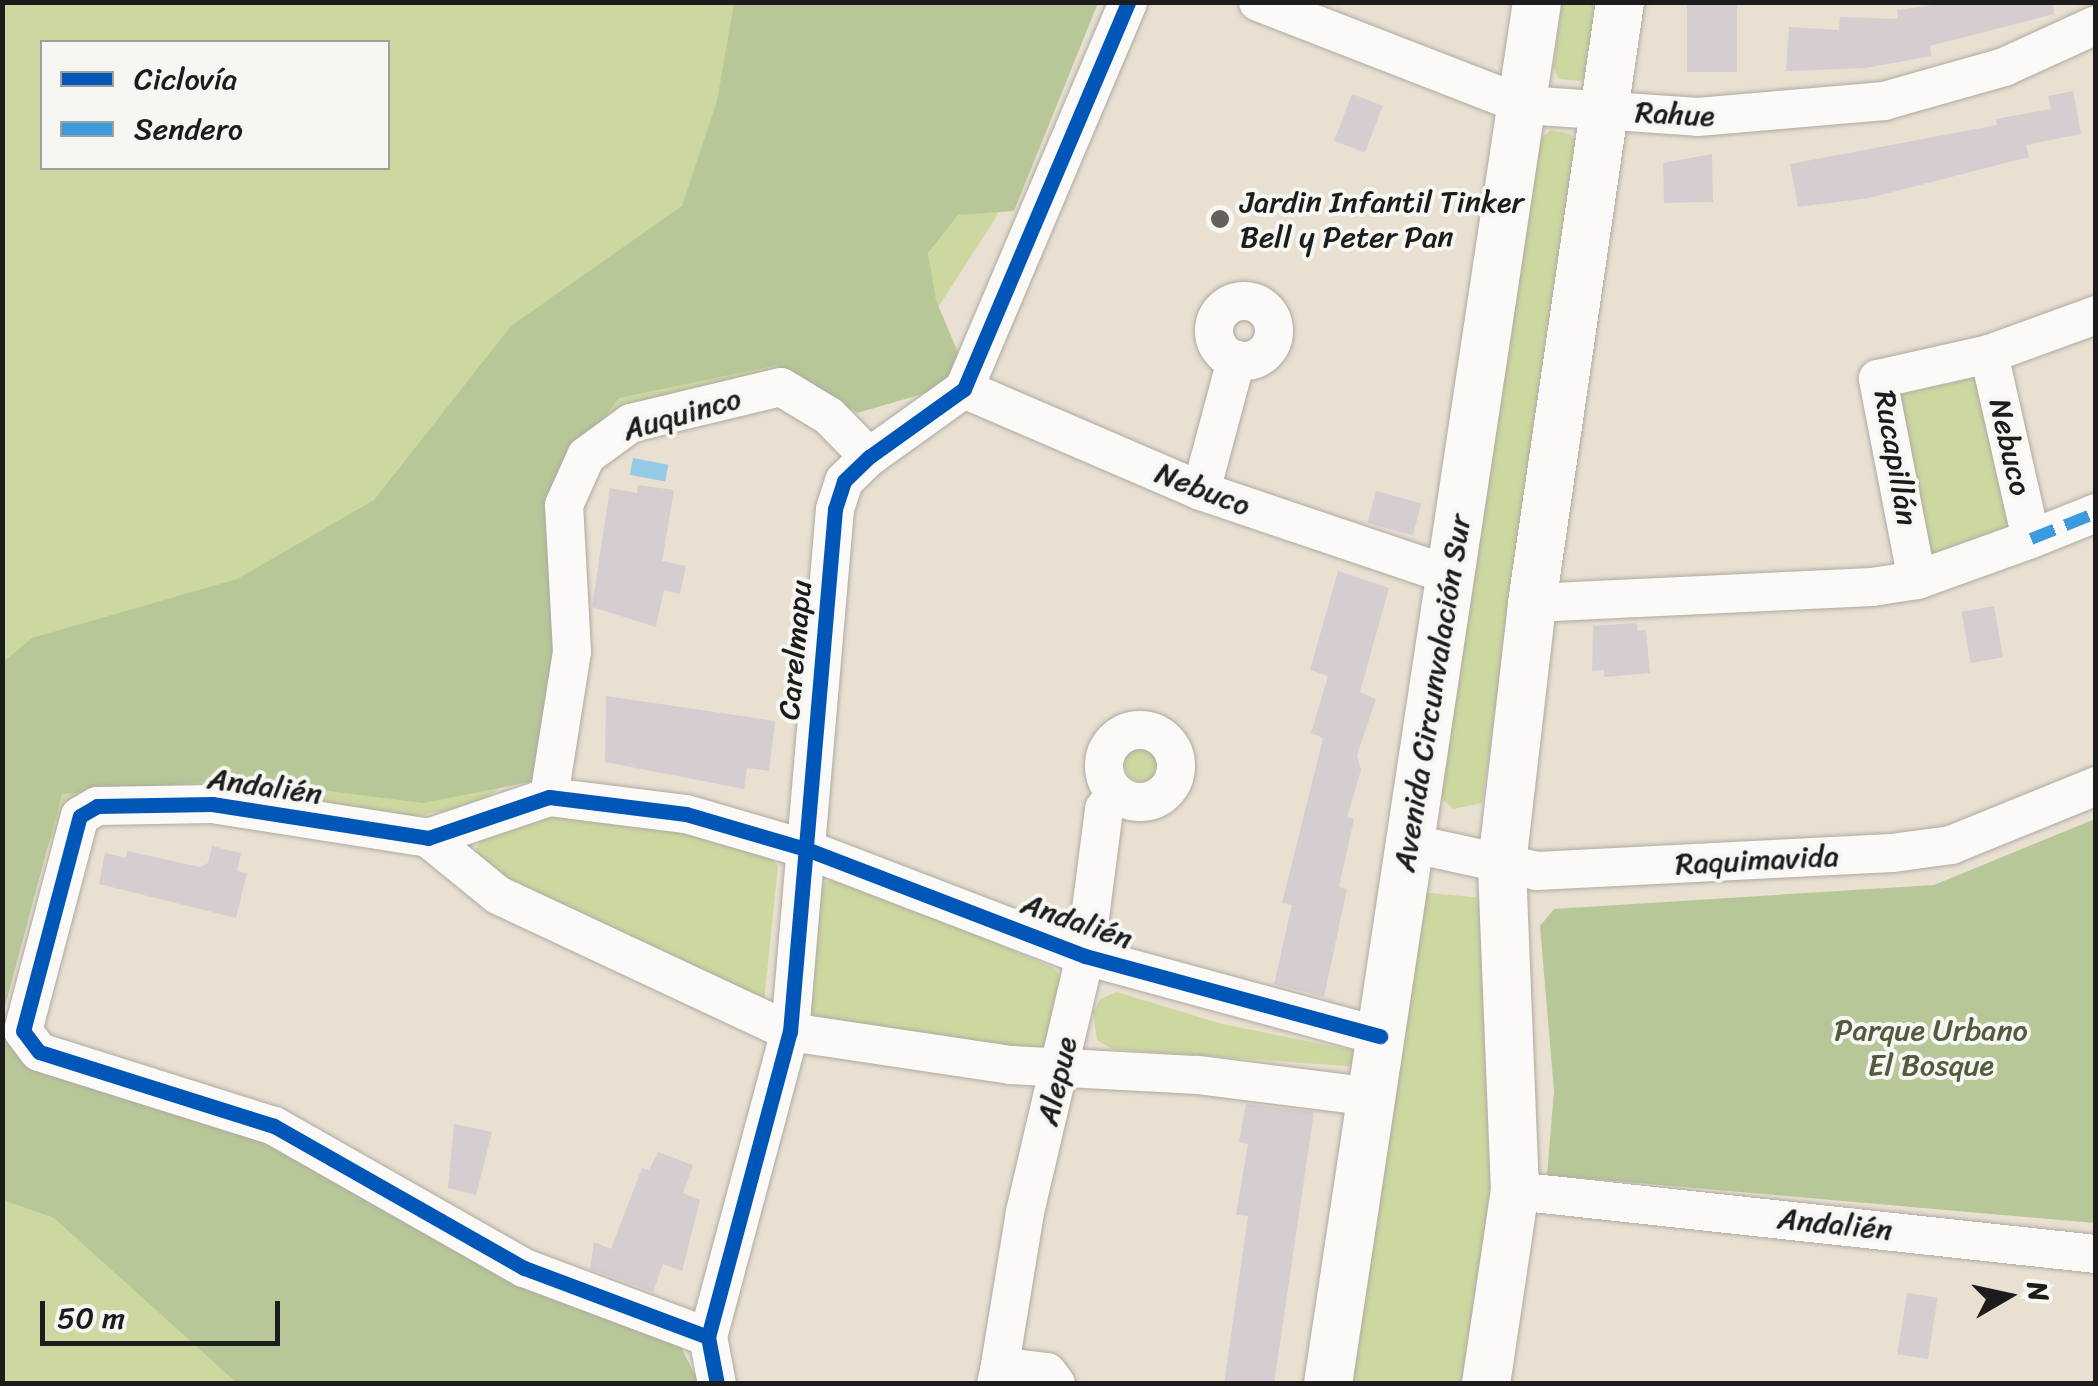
<!DOCTYPE html>
<html>
<head>
<meta charset="utf-8">
<style>
	body { margin:0 }
	#map { position:relative; width:2098px; height:1386px; overflow:hidden; background:#e9e0d2; font-family:Sriracha,sans-serif }
	div>[style] { position:absolute }
	.green>* { inset:0; background:#cdd8a0 }
	.round { border-radius:50% }
	.forest>* { inset:0; background:#b8c798 }
	.water>* { inset:0; background:#94cae4; transform-origin:0 0 }
	.building>* { inset:0; background:#d6cdd0; transform-origin:0 0 }
	.roads { filter:drop-shadow(0 0 2px #afaaa1) drop-shadow(0 0 2px #afaaa1) }
	.minor>* { height:38px; margin:-19px; padding:0 19px; transform-origin:19px; border-radius:19px; background:#fcfaf8 }
	.minor>.ring { margin:-19px; padding:0; box-sizing:content-box; background:none; border:38px solid #fcfaf8; border-radius:50% }
	.major>* { height:48px; margin:-24px; padding:0 24px; transform-origin:24px; border-radius:24px; background:#fcfaf8 }
	.quiet>* { height:12px; margin-top:-6px; transform-origin:0; background:repeating-linear-gradient(90deg,#3c9bdf 0 25px,transparent 0 37px) }
	.cycleway>* { height:15px; margin:-7.5px; padding:0 7.5px; transform-origin:7.5px; border-radius:7.5px; background:#0057b8 }
	.dots>* { width:28px; height:28px; translate:-50% -50%; box-sizing:border-box; border:5px solid #f6f6f2; border-radius:50% }
	span { translate:-50% -50%; white-space:nowrap; text-align:center; line-height:1.15; -webkit-text-stroke:8px #f6f6f2; paint-order:stroke }
	.street-label { font-size:30px; color:#1c1c1c }
	.poi-label { font-size:30px; color:#1c1c1c }
	.left { translate:0 -50%; text-align:left }
	.park-label { font-size:30px; color:#525b3c }
	.frame { position:absolute; inset:0; border:5px solid #1c1c1c; pointer-events:none }
	.legend { position:absolute; left:40px; top:40px; width:350px; height:130px; box-sizing:border-box; background:#f6f6f2; border:2px solid #9f9f9c; margin:0; padding:12px 18px; list-style:none; font-size:30px; color:#1c1c1c }
	.legend li { display:flex; align-items:center; gap:20px; height:50px }
	.legend b { width:50px; border:2px solid #9f9f9c }
	.north { position:absolute; left:1958px; top:1246px; width:100px; height:100px; -webkit-text-stroke:8px #f6f6f2; paint-order:stroke; rotate:81deg; font-size:28px; font-weight:700; line-height:40px; text-align:center; color:#1c1c1c }
	.north::after { content:''; display:block; margin:auto; width:35px; height:45px; background:#1c1c1c; clip-path:polygon(50% 0,100% 100%,50% 72%,0 100%) }
	.scale { position:absolute; left:40px; top:1301px; width:240px; height:45px; box-sizing:border-box; border:5px solid #1c1c1c; border-top:0; padding-left:12px; font-size:30px; line-height:35px; white-space:nowrap; color:#1c1c1c; -webkit-text-stroke:8px #f6f6f2; paint-order:stroke }
</style>
</head>
<body>
<div id="map">
	<div class="green">
		<div style="clip-path:polygon(evenodd,3px 3px,1092px 3px,995px 219px,881px 396px,842px 415px,821px 400px,672px 408px,599px 420px,552px 466px,514px 769px,495px 792px,463px 813px,433px 812px,357px 838px,240px 818px,99px 813px,55px 832px,31px 880px,3px 974px,3px 3px,42px 42px,388px 42px,388px 168px,42px 168px,42px 42px)"></div>
		<div style="clip-path:polygon(1562px 3px,1600px 3px,1591px 74px,1580px 81px,1559px 79px,1553px 67px)"></div>
		<div style="clip-path:polygon(1551px 130px,1570px 134px,1581px 145px,1482px 803px,1453px 809px,1435px 792px,1539px 140px)"></div>
		<div style="clip-path:polygon(1977px 376px,2011px 522px,1999px 540px,1945px 559px,1929px 551px,1900px 395px)"></div>
		<div class="round" style="left:1125px;top:746px;width:36px;height:36px"></div>
		<div style="clip-path:polygon(562px 814px,668px 826px,762px 848px,778px 866px,764px 1002px,514px 884px,475px 853px,482px 833px,494px 825px)"></div>
		<div style="clip-path:polygon(849px 878px,1055px 969px,1063px 979px,1053px 1046px,1041px 1052px,824px 1025px,806px 1008px,811px 898px,825px 882px)"></div>
		<div style="clip-path:polygon(1421px 892px,1492px 899px,1496px 1184px,1466px 1383px,1349px 1384px)"></div>
		<div style="clip-path:polygon(1117px 992px,1222px 1024px,1361px 1052px,1358px 1067px,1112px 1049px,1097px 1040px,1093px 1013px,1100px 999px)"></div>
		<div style="clip-path:polygon(2px 1039px,693px 1383px,3px 1383px)"></div>
	</div>
	<div class="forest">
		<div style="clip-path:polygon(734px 3px,1098px 3px,1014px 211px,958px 215px,928px 253px,936px 300px,959px 355px,950px 386px,857px 413px,777px 365px,619px 398px,552px 485px,557px 673px,535px 781px,423px 803px,235px 779px,62px 794px,3px 1014px,25px 1060px,264px 1136px,381px 1208px,555px 1298px,681px 1347px,699px 1383px,237px 1383px,54px 1218px,3px 1200px,2px 663px,32px 638px,237px 579px,374px 500px,511px 326px,682px 206px,717px 101px)"></div>
		<div style="clip-path:polygon(2095px 819px,2095px 1223px,1547px 1175px,1554px 1091px,1540px 926px,1554px 909px,1934px 885px)"></div>
	</div>
	<div class="water">
		<div style="left:633px;top:458px;width:36px;height:17px;rotate:11deg"></div>
	</div>
	<div class="building">
		<div style="left:1687px;top:2px;width:50px;height:70px"></div>
		<div style="clip-path:polygon(1954px 2px,2053px 2px,2054px 14px,1930px 46px,1931px 56px,1866px 68px,1786px 71px,1789px 27px,1839px 30px,1840px 17px,1898px 19px,1897px 10px)"></div>
		<div style="clip-path:polygon(2073px 91px,2081px 134px,2026px 145px,2029px 157px,1869px 198px,1798px 207px,1790px 164px,1997px 125px,1996px 119px,2051px 109px,2048px 96px)"></div>
		<div style="left:1352px;top:94px;width:33px;height:50px;rotate:21deg"></div>
		<div style="clip-path:polygon(1712px 154px,1713px 202px,1664px 203px,1663px 163px)"></div>
		<div style="clip-path:polygon(638px 485px,674px 490px,662px 561px,686px 566px,680px 594px,664px 590px,656px 627px,592px 607px,610px 488px,637px 493px)"></div>
		<div style="left:1376px;top:491px;width:47px;height:33px;rotate:15deg"></div>
		<div style="clip-path:polygon(1338px 571px,1389px 588px,1360px 692px,1376px 699px,1357px 755px,1361px 770px,1347px 817px,1354px 819px,1339px 887px,1347px 889px,1324px 997px,1274px 984px,1292px 905px,1282px 903px,1323px 738px,1311px 733px,1328px 676px,1310px 670px)"></div>
		<div style="left:1994px;top:606px;width:52px;height:33px;rotate:80deg"></div>
		<div style="clip-path:polygon(1637px 623px,1638px 631px,1646px 630px,1650px 673px,1604px 677px,1604px 670px,1592px 671px,1593px 626px)"></div>
		<div style="clip-path:polygon(606px 696px,775px 721px,769px 771px,747px 768px,744px 789px,605px 762px)"></div>
		<div style="clip-path:polygon(212px 846px,241px 853px,237px 871px,247px 873px,236px 918px,99px 884px,105px 853px,126px 858px,127px 851px,200px 867px,208px 863px)"></div>
		<div style="clip-path:polygon(1246px 1104px,1314px 1112px,1274px 1384px,1224px 1384px,1248px 1216px,1236px 1215px,1248px 1144px,1239px 1142px)"></div>
		<div style="clip-path:polygon(454px 1124px,492px 1132px,476px 1195px,448px 1188px)"></div>
		<div style="clip-path:polygon(658px 1152px,693px 1165px,683px 1193px,700px 1200px,682px 1271px,663px 1264px,653px 1292px,590px 1269px,594px 1242px,611px 1249px,642px 1168px,649px 1170px)"></div>
		<div style="left:1907px;top:1293px;width:31px;height:62px;rotate:9deg"></div>
	</div>
	<div class="roads">
		<div class="minor">
			<div style="left:1258px;top:2px;width:285px;rotate:21.2deg"></div>
			<div style="left:1524px;top:105px;width:174px;rotate:3.9deg"></div>
			<div style="left:1698px;top:117px;width:187px;rotate:-4.9deg"></div>
			<div style="left:1884px;top:101px;width:125px;rotate:-15.8deg"></div>
			<div style="left:2004px;top:67px;width:101px;rotate:-24.5deg"></div>
			<div class="ring" style="left:1214px;top:301px;width:22px;height:22px"></div>
			<div style="left:964px;top:389px;width:258px;rotate:23.3deg"></div>
			<div style="left:1201px;top:491px;width:262px;rotate:18.7deg"></div>
			<div style="left:1201px;top:491px;width:136px;rotate:-75deg"></div>
			<div style="left:2031px;top:539px;width:70px;rotate:-21.8deg"></div>
			<div style="left:1917px;top:580px;width:205px;rotate:-101deg"></div>
			<div style="left:1878px;top:379px;width:114px;rotate:-12.7deg"></div>
			<div style="left:1989px;top:354px;width:114px;rotate:-20deg"></div>
			<div style="left:1532px;top:603px;width:340px;rotate:-2.7deg"></div>
			<div style="left:1872px;top:587px;width:46px;rotate:-8.8deg"></div>
			<div style="left:1917px;top:580px;width:121px;rotate:-19.8deg"></div>
			<div style="left:2031px;top:539px;width:190px;rotate:-102.8deg"></div>
			<div class="ring" style="left:1104px;top:730px;width:34px;height:34px"></div>
			<div style="left:549px;top:797px;width:147px;rotate:-81deg"></div>
			<div style="left:572px;top:652px;width:147px;rotate:-93.1deg"></div>
			<div style="left:564px;top:505px;width:54px;rotate:-65.8deg"></div>
			<div style="left:586px;top:456px;width:56px;rotate:-36.3deg"></div>
			<div style="left:631px;top:423px;width:154px;rotate:-13.5deg"></div>
			<div style="left:781px;top:387px;width:56px;rotate:31.1deg"></div>
			<div style="left:829px;top:416px;width:57px;rotate:45.7deg"></div>
			<div style="left:428px;top:838px;width:90px;rotate:39.2deg"></div>
			<div style="left:498px;top:895px;width:323px;rotate:25.1deg"></div>
			<div style="left:790px;top:1032px;width:223px;rotate:8.5deg"></div>
			<div style="left:1011px;top:1065px;width:187px;rotate:3.1deg"></div>
			<div style="left:1198px;top:1075px;width:174px;rotate:7.2deg"></div>
			<div style="left:1409px;top:843px;width:131px;rotate:12.3deg"></div>
			<div style="left:1537px;top:871px;width:355px;rotate:-2.9deg"></div>
			<div style="left:1892px;top:853px;width:60px;rotate:-7.7deg"></div>
			<div style="left:1951px;top:845px;width:157px;rotate:-22.1deg"></div>
			<div style="left:1515px;top:1191px;width:584px;rotate:6.19deg"></div>
			<div style="left:708px;top:1337px;width:197px;rotate:-159.4deg"></div>
			<div style="left:524px;top:1268px;width:288px;rotate:-150.4deg"></div>
			<div style="left:274px;top:1126px;width:246px;rotate:-162.5deg"></div>
			<div style="left:39px;top:1052px;width:26px;rotate:-127deg"></div>
			<div style="left:23px;top:1031px;width:222px;rotate:-75.2deg"></div>
			<div style="left:80px;top:816px;width:20px;rotate:-30deg"></div>
			<div style="left:97px;top:806px;width:115px;rotate:-1deg"></div>
			<div style="left:212px;top:804px;width:219px;rotate:8.9deg"></div>
			<div style="left:428px;top:838px;width:128px;rotate:-18.7deg"></div>
			<div style="left:549px;top:797px;width:138px;rotate:7.1deg"></div>
			<div style="left:686px;top:814px;width:125px;rotate:16.3deg"></div>
			<div style="left:806px;top:849px;width:299px;rotate:21deg"></div>
			<div style="left:1085px;top:956px;width:306px;rotate:15.2deg"></div>
			<div style="left:999px;top:1371px;width:161px;rotate:-80.7deg"></div>
			<div style="left:1025px;top:1212px;width:263px;rotate:-76.8deg"></div>
			<div style="left:1085px;top:956px;width:148px;rotate:-82.6deg"></div>
			<div style="left:1104px;top:809px;width:20px;rotate:-53deg"></div>
			<div style="left:717px;top:1384px;width:48px;rotate:-100.8deg"></div>
			<div style="left:708px;top:1337px;width:316px;rotate:-75deg"></div>
			<div style="left:790px;top:1032px;width:525px;rotate:-85.08deg"></div>
			<div style="left:835px;top:509px;width:29px;rotate:-72deg"></div>
			<div style="left:844px;top:481px;width:35px;rotate:-44deg"></div>
			<div style="left:869px;top:457px;width:117px;rotate:-35.6deg"></div>
			<div style="left:964px;top:389px;width:420px;rotate:-67deg"></div>
			<div style="left:996px;top:1384px;width:13px;rotate:-77deg"></div>
			<div style="left:999px;top:1371px;width:15px;rotate:-11deg"></div>
			<div style="left:1014px;top:1368px;width:33px;rotate:7deg"></div>
			<div style="left:1047px;top:1372px;width:15px;rotate:53deg"></div>
		</div>
		<div class="major">
			<div style="left:1328px;top:1384px;width:1398px;rotate:-81.4deg"></div>
			<div style="left:1486px;top:1384px;width:195px;rotate:-81.5deg"></div>
			<div style="left:1515px;top:1191px;width:327px;rotate:-92.3deg"></div>
			<div style="left:1502px;top:864px;width:263px;rotate:-83.4deg"></div>
			<div style="left:1532px;top:603px;width:607px;rotate:-81.67deg"></div>
		</div>
	</div>
	<div class="quiet">
		<div style="left:2031px;top:539px;width:70px;rotate:-21.8deg"></div>
	</div>
	<div class="cycleway">
		<div style="left:708px;top:1337px;width:197px;rotate:-159.4deg"></div>
		<div style="left:524px;top:1268px;width:288px;rotate:-150.4deg"></div>
		<div style="left:274px;top:1126px;width:246px;rotate:-162.5deg"></div>
		<div style="left:39px;top:1052px;width:26px;rotate:-127deg"></div>
		<div style="left:23px;top:1031px;width:222px;rotate:-75.2deg"></div>
		<div style="left:80px;top:816px;width:20px;rotate:-30deg"></div>
		<div style="left:97px;top:806px;width:115px;rotate:-1deg"></div>
		<div style="left:212px;top:804px;width:219px;rotate:8.9deg"></div>
		<div style="left:428px;top:838px;width:128px;rotate:-18.7deg"></div>
		<div style="left:549px;top:797px;width:138px;rotate:7.1deg"></div>
		<div style="left:686px;top:814px;width:125px;rotate:16.3deg"></div>
		<div style="left:806px;top:849px;width:299px;rotate:21deg"></div>
		<div style="left:1085px;top:956px;width:306px;rotate:15.2deg"></div>
		<div style="left:717px;top:1384px;width:48px;rotate:-100.8deg"></div>
		<div style="left:708px;top:1337px;width:316px;rotate:-75deg"></div>
		<div style="left:790px;top:1032px;width:525px;rotate:-85.08deg"></div>
		<div style="left:835px;top:509px;width:29px;rotate:-72deg"></div>
		<div style="left:844px;top:481px;width:35px;rotate:-44deg"></div>
		<div style="left:869px;top:457px;width:117px;rotate:-35.6deg"></div>
		<div style="left:964px;top:389px;width:420px;rotate:-67deg"></div>
	</div>
	<div class="dots">
		<div style="left:1220px;top:219px;background:#64615c"></div>
	</div>
	<div class="street-label">
		<span style="left:1675px;top:114px;rotate:3deg">Rahue</span>
		<span style="left:682px;top:414px;rotate:-16deg">Auquinco</span>
		<span style="left:2010px;top:447px;rotate:77deg">Nebuco</span>
		<span style="left:1896px;top:458px;rotate:80deg">Rucapillán</span>
		<span style="left:1203px;top:489px;rotate:21deg">Nebuco</span>
		<span style="left:795px;top:650px;rotate:-85deg">Carelmapu</span>
		<span style="left:1432px;top:693px;rotate:-81deg">Avenida Circunvalación Sur</span>
		<span style="left:265px;top:786px;rotate:8deg">Andalién</span>
		<span style="left:1757px;top:860px;rotate:-3deg">Raquimavida</span>
		<span style="left:1077px;top:921px;rotate:19deg">Andalién</span>
		<span style="left:1057px;top:1081px;rotate:-77deg">Alepue</span>
		<span style="left:1835px;top:1224px;rotate:6deg">Andalién</span>
	</div>
	<div class="poi-label">
		<span class="left" style="left:1240px;top:219px">Jardin Infantil Tinker<br>Bell y Peter Pan</span>
	</div>
	<div class="park-label">
		<span style="left:1931px;top:1047px">Parque Urbano<br>El Bosque</span>
	</div>
	<div class="frame"></div>
	<ul class="legend">
	<li><b style="height:12px;background:#0057b8"></b>Ciclovía</li>
	<li><b style="height:12px;background:#3c9bdf"></b>Sendero</li>
	</ul>
	<div class="north">N</div>
	<div class="scale">50 m</div>
</div>
</body>
</html>
